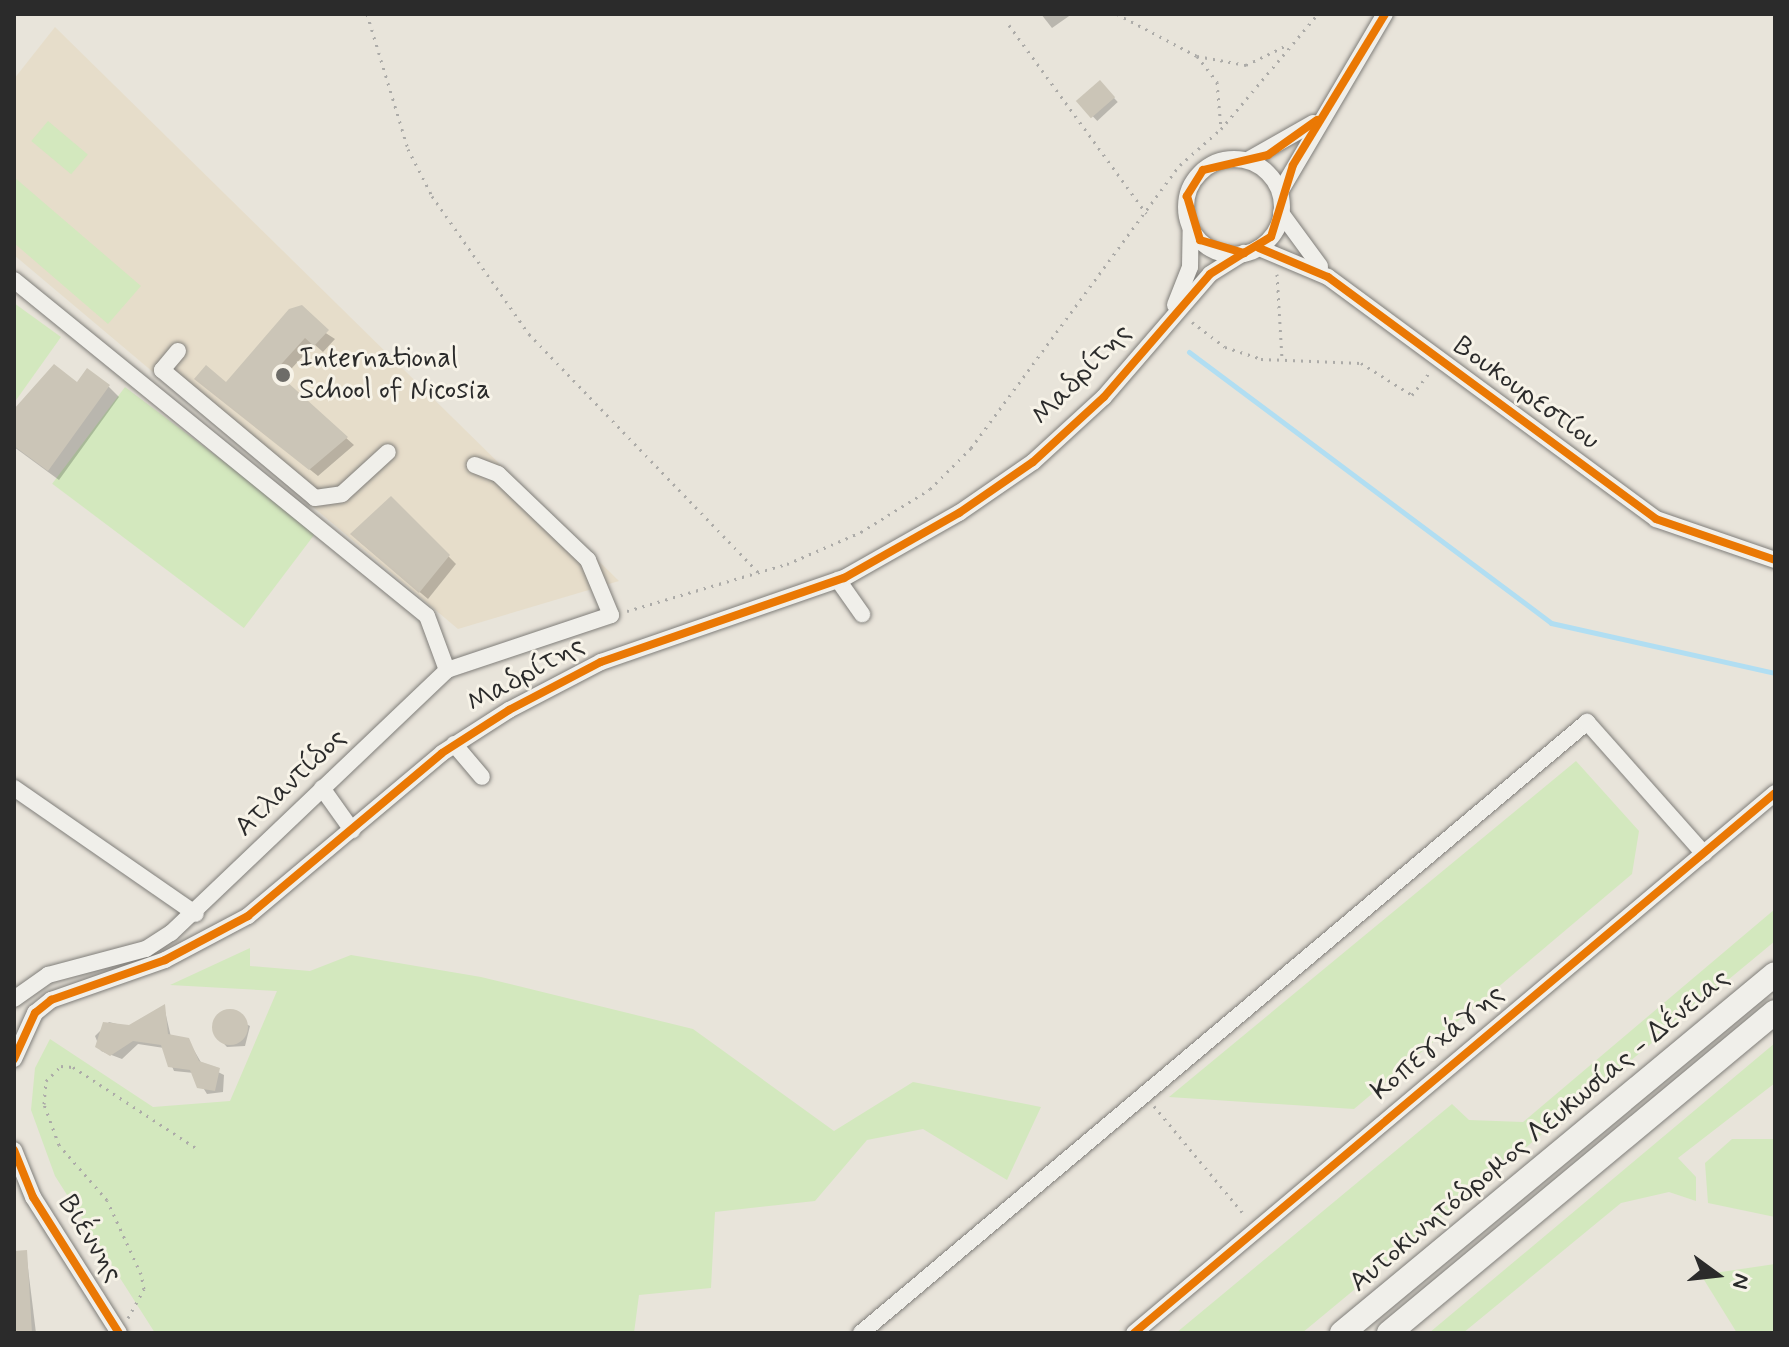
<!DOCTYPE html>
<html>
<head>
<meta charset="utf-8">
<style>
	body { margin:0 }
	#map { position:relative; width:1789px; height:1347px; overflow:hidden; background:#e8e4da; font-family:Mynerve,sans-serif }
	div>[style] { position:absolute }
	.built>* { inset:0; background:#e6ddca }
	.green>* { inset:0; background:#d3e8be; transform-origin:0 0 }
	.shadow>* { inset:0; background:#0003; transform-origin:0 0 }
	.stream>* { height:5px; margin:-2.5px; padding:0 2.5px; transform-origin:2.5px; border-radius:2.5px; background:#b1def2 }
	.building>* { inset:0; background:#cbc5b7; transform-origin:0 0 }
	.round { border-radius:50% }
	.path>* { height:3px; margin-top:-1.5px; transform-origin:0; background:repeating-linear-gradient(90deg,#acaba8 0 2px,transparent 0 8px) }
	.roads { filter:drop-shadow(0 0 2px #807e7a) drop-shadow(0 0 2px #807e7a) }
	.minor>* { height:16px; margin:-8px; padding:0 8px; transform-origin:8px; border-radius:8px; background:#f0efea }
	.minor>.ring { margin:-8px; padding:0; box-sizing:content-box; background:none; border:16px solid #f0efea; border-radius:50% }
	.highway>* { height:24px; margin:-12px; padding:0 12px; transform-origin:12px; border-radius:12px; background:#f0efea }
	.bus-1>* { height:8px; margin:-4px; padding:0 4px; transform-origin:4px; border-radius:4px; background:#ea7804 }
	.dots>* { width:22px; height:22px; translate:-50% -50%; box-sizing:border-box; border:4px solid #f7f3e8; border-radius:50% }
	span { translate:-50% -50%; white-space:nowrap; text-align:center; line-height:1.15; -webkit-text-stroke:6px #f7f3e8; paint-order:stroke }
	.poi-label { font-size:28px; color:#2b2b2b }
	.left { translate:0 -50%; text-align:left }
	.street-label { font-size:28px; color:#2b2b2b }
	.frame { position:absolute; inset:0; border:16px solid #2b2b2b; pointer-events:none }
	.north { position:absolute; left:1677px; top:1235px; width:80px; height:80px; -webkit-text-stroke:6px #f7f3e8; paint-order:stroke; rotate:105deg; font-size:22px; font-weight:700; line-height:32px; text-align:center; color:#2b2b2b }
	.north::after { content:''; display:block; margin:auto; width:28px; height:36px; background:#2b2b2b; clip-path:polygon(50% 0,100% 100%,50% 72%,0 100%) }
</style>
</head>
<body>
<div id="map">
	<div class="built">
		<div style="clip-path:polygon(55px 27px,619px 581px,458px 629px,14px 255px,14px 79px)"></div>
	</div>
	<div class="green">
		<div style="left:48px;top:121px;width:52px;height:26px;rotate:40deg"></div>
		<div style="clip-path:polygon(14px 177px,141px 286px,108px 324px,14px 243px)"></div>
		<div style="clip-path:polygon(14px 303px,61px 337px,14px 403px)"></div>
		<div style="left:125px;top:387px;width:240px;height:121px;rotate:37deg"></div>
		<div style="clip-path:polygon(1576px 761px,1639px 831px,1632px 874px,1354px 1109px,1169px 1097px)"></div>
		<div style="clip-path:polygon(1775px 909px,1775px 941px,1302px 1333px,1176px 1333px,1452px 1104px,1469px 1120px,1523px 1122px)"></div>
		<div style="clip-path:polygon(250px 948px,250px 966px,310px 971px,351px 955px,481px 977px,693px 1029px,834px 1131px,913px 1082px,1041px 1107px,1007px 1180px,923px 1129px,867px 1140px,815px 1201px,715px 1212px,711px 1288px,639px 1295px,634px 1333px,155px 1333px,55px 1176px,31px 1110px,35px 1068px,50px 1039px,153px 1107px,230px 1101px,277px 991px,170px 985px)"></div>
		<div style="clip-path:polygon(1775px 1043px,1775px 1083px,1678px 1158px,1696px 1177px,1696px 1201px,1669px 1192px,1621px 1203px,1463px 1333px,1429px 1333px)"></div>
		<div style="clip-path:polygon(1732px 1139px,1775px 1139px,1775px 1217px,1708px 1203px,1705px 1163px)"></div>
		<div style="clip-path:polygon(1775px 1264px,1775px 1333px,1737px 1333px,1701px 1275px)"></div>
	</div>
	<div class="shadow">
		<div style="clip-path:polygon(1041px 14px,1072px 14px,1052px 28px)"></div>
		<div style="left:1100px;top:83px;width:26px;height:28px;rotate:47deg"></div>
		<div style="clip-path:polygon(290px 310px,335px 339px,323px 352px,314px 344px,281px 380px,354px 445px,318px 476px,205px 386px,226px 385px)"></div>
		<div style="clip-path:polygon(77px 385px,109px 387px,119px 397px,59px 480px,14px 447px,14px 415px)"></div>
		<div style="clip-path:polygon(391px 498px,456px 564px,428px 599px,360px 542px)"></div>
		<div style="clip-path:polygon(164px 1007px,171px 1037px,188px 1040px,202px 1064px,224px 1075px,223px 1092px,207px 1094px,194px 1073px,174px 1071px,164px 1048px,138px 1044px,122px 1059px,101px 1051px,95px 1036px,109px 1022px,129px 1027px)"></div>
		<div style="clip-path:polygon(223px 1013px,250px 1026px,245px 1046px,227px 1047px,214px 1033px)"></div>
		<div style="clip-path:polygon(26px 1252px,36px 1333px,14px 1333px,14px 1253px)"></div>
	</div>
	<div class="stream">
		<div style="left:1189px;top:352px;width:452px;rotate:36.8deg"></div>
		<div style="left:1551px;top:623px;width:230px;rotate:12.6deg"></div>
	</div>
	<div class="building">
		<div style="left:1100px;top:80px;width:23px;height:32px;rotate:49deg"></div>
		<div style="clip-path:polygon(302px 305px,329px 330px,314px 346px,305px 338px,275px 371px,348px 437px,309px 470px,194px 379px,206px 365px,226px 382px,289px 309px)"></div>
		<div style="clip-path:polygon(54px 364px,77px 382px,87px 368px,110px 385px,48px 471px,14px 446px,14px 409px)"></div>
		<div style="clip-path:polygon(391px 496px,450px 555px,419px 593px,350px 534px)"></div>
		<div style="clip-path:polygon(165px 1004px,168px 1034px,189px 1038px,199px 1061px,220px 1068px,215px 1091px,197px 1088px,190px 1070px,168px 1067px,161px 1045px,133px 1041px,110px 1056px,95px 1047px,103px 1022px,129px 1025px)"></div>
		<div class="round" style="left:212px;top:1009px;width:36px;height:36px"></div>
		<div style="clip-path:polygon(27px 1250px,32px 1333px,14px 1333px,14px 1251px)"></div>
	</div>
	<div class="path">
		<div style="left:367px;top:14px;width:141px;rotate:73.1deg"></div>
		<div style="left:408px;top:149px;width:53px;rotate:62.9deg"></div>
		<div style="left:432px;top:196px;width:169px;rotate:54.9deg"></div>
		<div style="left:529px;top:334px;width:332px;rotate:46.1deg"></div>
		<div style="left:1117px;top:14px;width:90px;rotate:27.7deg"></div>
		<div style="left:1197px;top:56px;width:33px;rotate:52deg"></div>
		<div style="left:1217px;top:82px;width:47px;rotate:85.1deg"></div>
		<div style="left:1009px;top:25px;width:233px;rotate:53.9deg"></div>
		<div style="left:1197px;top:56px;width:50px;rotate:10.4deg"></div>
		<div style="left:1246px;top:65px;width:46px;rotate:-26deg"></div>
		<div style="left:1277px;top:274px;width:84px;rotate:86.6deg"></div>
		<div style="left:1192px;top:322px;width:41px;rotate:37.1deg"></div>
		<div style="left:1225px;top:347px;width:38px;rotate:18deg"></div>
		<div style="left:1261px;top:359px;width:100px;rotate:2.3deg"></div>
		<div style="left:1361px;top:363px;width:60px;rotate:32.1deg"></div>
		<div style="left:1412px;top:395px;width:29px;rotate:-52deg"></div>
		<div style="left:627px;top:611px;width:167px;rotate:-16.4deg"></div>
		<div style="left:787px;top:564px;width:81px;rotate:-23.4deg"></div>
		<div style="left:861px;top:532px;width:81px;rotate:-31.9deg"></div>
		<div style="left:930px;top:489px;width:58px;rotate:-45deg"></div>
		<div style="left:971px;top:448px;width:352px;rotate:-53.6deg"></div>
		<div style="left:1180px;top:165px;width:55px;rotate:-41.3deg"></div>
		<div style="left:1221px;top:129px;width:150px;rotate:-49.9deg"></div>
		<div style="left:1154px;top:1106px;width:144px;rotate:50.3deg"></div>
		<div style="left:128px;top:1318px;width:33px;rotate:-61deg"></div>
		<div style="left:144px;top:1289px;width:15px;rotate:-101deg"></div>
		<div style="left:141px;top:1274px;width:81px;rotate:-114.7deg"></div>
		<div style="left:107px;top:1200px;width:73px;rotate:-131.1deg"></div>
		<div style="left:59px;top:1145px;width:44px;rotate:-110.1deg"></div>
		<div style="left:44px;top:1104px;width:23px;rotate:-85deg"></div>
		<div style="left:46px;top:1081px;width:21px;rotate:-45deg"></div>
		<div style="left:61px;top:1066px;width:12px;rotate:5deg"></div>
		<div style="left:73px;top:1067px;width:151px;rotate:33.4deg"></div>
	</div>
	<div class="roads">
		<div class="minor">
			<div class="ring" style="left:1186px;top:159px;width:80px;height:80px"></div>
			<div style="left:1248px;top:160px;width:75px;rotate:-29.6deg"></div>
			<div style="left:1280px;top:192px;width:207px;rotate:-59.5deg"></div>
			<div style="left:1281px;top:213px;width:66px;rotate:53.7deg"></div>
			<div style="left:1259px;top:248px;width:75px;rotate:22.8deg"></div>
			<div style="left:1328px;top:277px;width:408px;rotate:36.4deg"></div>
			<div style="left:1656px;top:519px;width:126px;rotate:19deg"></div>
			<div style="left:14px;top:280px;width:532px;rotate:39.13deg"></div>
			<div style="left:427px;top:616px;width:58px;rotate:69.7deg"></div>
			<div style="left:1175px;top:305px;width:41px;rotate:-68.5deg"></div>
			<div style="left:1190px;top:267px;width:39px;rotate:-89deg"></div>
			<div style="left:178px;top:351px;width:25px;rotate:130deg"></div>
			<div style="left:162px;top:370px;width:199px;rotate:39.9deg"></div>
			<div style="left:315px;top:498px;width:27px;rotate:-8deg"></div>
			<div style="left:342px;top:494px;width:62px;rotate:-42.4deg"></div>
			<div style="left:838px;top:580px;width:42px;rotate:54.8deg"></div>
			<div style="left:454px;top:744px;width:43px;rotate:49.7deg"></div>
			<div style="left:14px;top:788px;width:221px;rotate:34.7deg"></div>
			<div style="left:322px;top:788px;width:52px;rotate:54.5deg"></div>
			<div style="left:14px;top:999px;width:42px;rotate:-35.2deg"></div>
			<div style="left:48px;top:975px;width:101px;rotate:-14.9deg"></div>
			<div style="left:146px;top:949px;width:30px;rotate:-33deg"></div>
			<div style="left:171px;top:933px;width:381px;rotate:-43.6deg"></div>
			<div style="left:447px;top:670px;width:173px;rotate:-18.5deg"></div>
			<div style="left:611px;top:615px;width:60px;rotate:-112.7deg"></div>
			<div style="left:588px;top:560px;width:124px;rotate:-136.3deg"></div>
			<div style="left:498px;top:474px;width:25px;rotate:-159deg"></div>
			<div style="left:14px;top:1059px;width:51px;rotate:-65.5deg"></div>
			<div style="left:35px;top:1013px;width:21px;rotate:-39deg"></div>
			<div style="left:51px;top:1000px;width:121px;rotate:-19.3deg"></div>
			<div style="left:165px;top:960px;width:94px;rotate:-27.9deg"></div>
			<div style="left:248px;top:916px;width:253px;rotate:-40deg"></div>
			<div style="left:442px;top:753px;width:80px;rotate:-32.7deg"></div>
			<div style="left:509px;top:710px;width:104px;rotate:-27.6deg"></div>
			<div style="left:601px;top:662px;width:257px;rotate:-19.1deg"></div>
			<div style="left:844px;top:578px;width:132px;rotate:-29.5deg"></div>
			<div style="left:959px;top:513px;width:90px;rotate:-34.6deg"></div>
			<div style="left:1033px;top:462px;width:96px;rotate:-42.5deg"></div>
			<div style="left:1104px;top:397px;width:162px;rotate:-49.2deg"></div>
			<div style="left:1210px;top:274px;width:40px;rotate:-32deg"></div>
			<div style="left:14px;top:1150px;width:51px;rotate:68deg"></div>
			<div style="left:33px;top:1197px;width:161px;rotate:57.7deg"></div>
			<div style="left:861px;top:1333px;width:949px;rotate:-40.08deg"></div>
			<div style="left:1587px;top:722px;width:176px;rotate:48.4deg"></div>
			<div style="left:1134px;top:1333px;width:838px;rotate:-40.11deg"></div>
		</div>
		<div class="highway">
			<div style="left:1342px;top:1333px;width:562px;rotate:-39.66deg"></div>
			<div style="left:1389px;top:1333px;width:502px;rotate:-39.75deg"></div>
		</div>
	</div>
	<div class="bus-1">
		<div style="left:1317px;top:120px;width:60px;rotate:144.5deg"></div>
		<div style="left:1268px;top:155px;width:67px;rotate:167deg"></div>
		<div style="left:1203px;top:170px;width:31px;rotate:122deg"></div>
		<div style="left:1187px;top:196px;width:46px;rotate:73.5deg"></div>
		<div style="left:1200px;top:240px;width:46px;rotate:16.5deg"></div>
		<div style="left:1244px;top:253px;width:31px;rotate:-31deg"></div>
		<div style="left:1271px;top:237px;width:75px;rotate:-73deg"></div>
		<div style="left:1293px;top:165px;width:177px;rotate:-58.6deg"></div>
		<div style="left:1259px;top:248px;width:75px;rotate:22.8deg"></div>
		<div style="left:1328px;top:277px;width:408px;rotate:36.4deg"></div>
		<div style="left:1656px;top:519px;width:126px;rotate:19deg"></div>
		<div style="left:14px;top:1059px;width:51px;rotate:-65.5deg"></div>
		<div style="left:35px;top:1013px;width:21px;rotate:-39deg"></div>
		<div style="left:51px;top:1000px;width:121px;rotate:-19.3deg"></div>
		<div style="left:165px;top:960px;width:94px;rotate:-27.9deg"></div>
		<div style="left:248px;top:916px;width:253px;rotate:-40deg"></div>
		<div style="left:442px;top:753px;width:80px;rotate:-32.7deg"></div>
		<div style="left:509px;top:710px;width:104px;rotate:-27.6deg"></div>
		<div style="left:601px;top:662px;width:257px;rotate:-19.1deg"></div>
		<div style="left:844px;top:578px;width:132px;rotate:-29.5deg"></div>
		<div style="left:959px;top:513px;width:90px;rotate:-34.6deg"></div>
		<div style="left:1033px;top:462px;width:96px;rotate:-42.5deg"></div>
		<div style="left:1104px;top:397px;width:162px;rotate:-49.2deg"></div>
		<div style="left:1210px;top:274px;width:40px;rotate:-32deg"></div>
		<div style="left:14px;top:1150px;width:51px;rotate:68deg"></div>
		<div style="left:33px;top:1197px;width:161px;rotate:57.7deg"></div>
		<div style="left:1134px;top:1333px;width:838px;rotate:-40.11deg"></div>
	</div>
	<div class="dots">
		<div style="left:283px;top:375px;background:#6d6c68"></div>
	</div>
	<div class="poi-label">
		<span class="left" style="left:299px;top:375px">International<br>School of Nicosia</span>
	</div>
	<div class="street-label">
		<span style="left:1082px;top:375px;rotate:-46deg">Μαδρίτης</span>
		<span style="left:1526px;top:394px;rotate:36deg">Βουκουρεστίου</span>
		<span style="left:526px;top:675px;rotate:-29deg">Μαδρίτης</span>
		<span style="left:291px;top:783px;rotate:-44deg">Ατλαντίδος</span>
		<span style="left:1438px;top:1043px;rotate:-40deg">Κοπεγχάγης</span>
		<span style="left:1540px;top:1131px;rotate:-40deg">Αυτοκινητόδρομος Λευκωσίας - Δένειας</span>
		<span style="left:90px;top:1239px;rotate:58deg">Βιέννης</span>
	</div>
	<div class="frame"></div>
	<div class="north">N</div>
</div>
</body>
</html>
